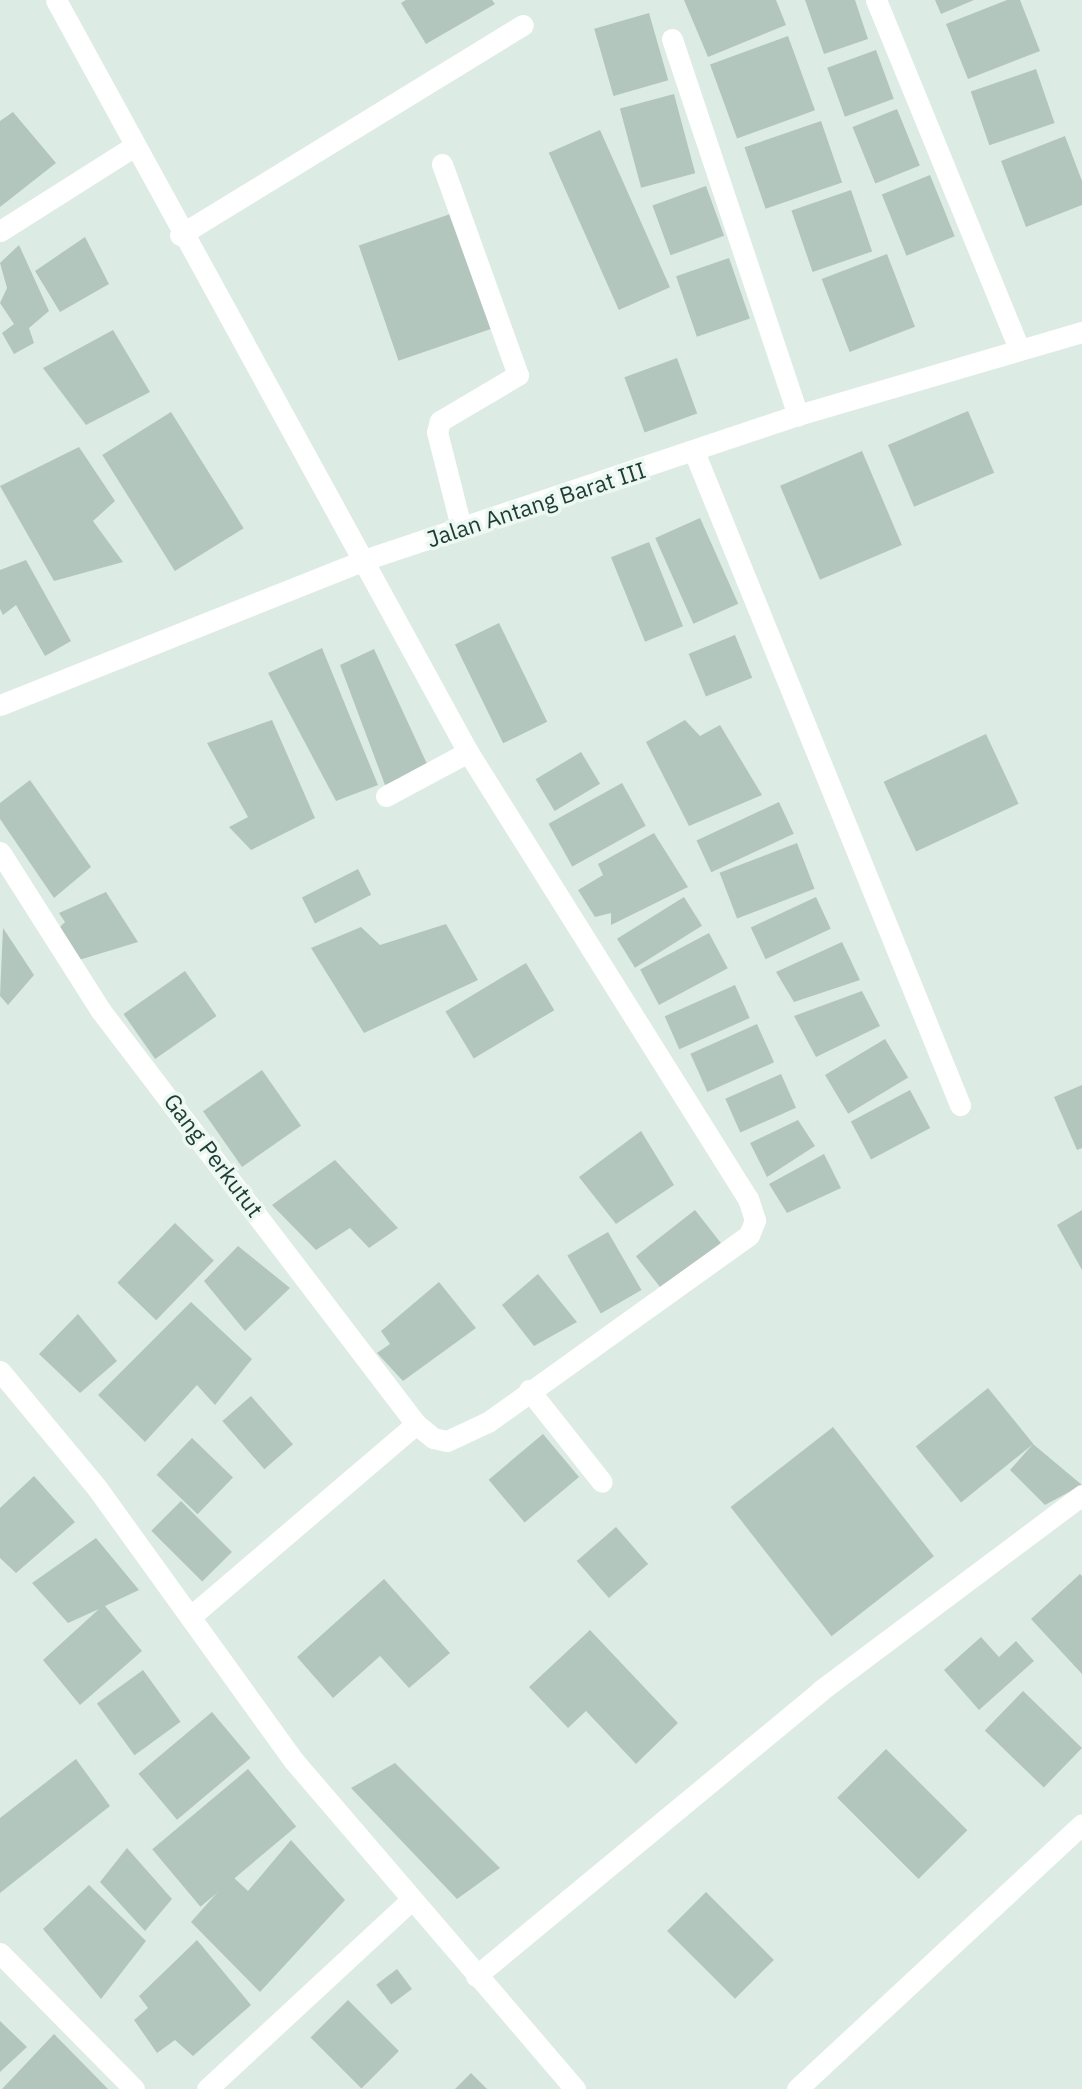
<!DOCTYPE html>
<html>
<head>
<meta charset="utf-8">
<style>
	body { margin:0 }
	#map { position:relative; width:1082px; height:2089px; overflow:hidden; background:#ddebe5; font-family:"IBM Plex Sans",sans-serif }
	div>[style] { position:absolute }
	.building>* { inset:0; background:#b2c6be; transform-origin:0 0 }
	.minor>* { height:21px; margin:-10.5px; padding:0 10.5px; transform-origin:10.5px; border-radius:10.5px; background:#fff }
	span { translate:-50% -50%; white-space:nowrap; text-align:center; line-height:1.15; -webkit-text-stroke:7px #eef8f3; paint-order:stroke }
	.street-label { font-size:23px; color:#1d3c35 }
</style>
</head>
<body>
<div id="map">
	<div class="building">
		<div style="clip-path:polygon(406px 0,492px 0,495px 4px,426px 44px,401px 3px)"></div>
		<div style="clip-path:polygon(684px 0,776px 0,786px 25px,708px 57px)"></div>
		<div style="clip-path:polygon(805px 0,855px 0,868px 39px,824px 54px)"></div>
		<div style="clip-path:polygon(935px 0,974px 0,941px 14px)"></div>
		<div style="clip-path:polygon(1007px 0,1020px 0,1040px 51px,968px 79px,946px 24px)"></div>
		<div style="left:649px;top:13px;width:70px;height:57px;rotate:74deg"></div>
		<div style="left:788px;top:36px;width:79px;height:83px;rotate:70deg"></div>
		<div style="left:876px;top:50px;width:52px;height:52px;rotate:70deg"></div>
		<div style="left:1036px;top:69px;width:57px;height:69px;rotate:71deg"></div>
		<div style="left:674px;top:94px;width:82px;height:56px;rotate:75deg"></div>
		<div style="left:897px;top:109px;width:61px;height:48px;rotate:68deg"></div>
		<div style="clip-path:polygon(13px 112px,56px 163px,0 207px,0 121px)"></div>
		<div style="left:821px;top:121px;width:65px;height:81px;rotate:71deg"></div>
		<div style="left:600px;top:130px;width:172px;height:56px;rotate:66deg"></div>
		<div style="clip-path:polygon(1065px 136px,1082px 181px,1082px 205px,1026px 227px,1001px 161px)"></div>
		<div style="left:930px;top:175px;width:66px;height:52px;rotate:68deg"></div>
		<div style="left:706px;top:186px;width:53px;height:57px;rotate:70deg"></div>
		<div style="left:851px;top:190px;width:65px;height:63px;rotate:71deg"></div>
		<div style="left:459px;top:211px;width:122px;height:106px;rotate:71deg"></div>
		<div style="clip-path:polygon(85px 237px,109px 284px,60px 312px,35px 271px)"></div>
		<div style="clip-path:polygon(19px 245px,49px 311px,29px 328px,34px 343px,14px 354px,2px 333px,14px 324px,0 303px,7px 288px,0 263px)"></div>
		<div style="left:887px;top:254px;width:78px;height:70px;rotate:69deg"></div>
		<div style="left:729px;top:258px;width:64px;height:56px;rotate:71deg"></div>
		<div style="clip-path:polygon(113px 330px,150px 392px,86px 425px,43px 368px)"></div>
		<div style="left:677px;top:358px;width:59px;height:56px;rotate:70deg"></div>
		<div style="left:968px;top:411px;width:67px;height:87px;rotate:67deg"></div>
		<div style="left:171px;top:412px;width:137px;height:81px;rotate:58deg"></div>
		<div style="clip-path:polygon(79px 447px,115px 501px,93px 521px,123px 562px,54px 581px,0 486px)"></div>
		<div style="left:862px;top:451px;width:102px;height:89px;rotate:67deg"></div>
		<div style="left:700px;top:518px;width:94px;height:49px;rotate:66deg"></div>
		<div style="left:649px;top:542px;width:91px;height:41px;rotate:68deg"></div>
		<div style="clip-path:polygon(26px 560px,71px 641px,45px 656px,16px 605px,3px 615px,0 609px,0 570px)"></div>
		<div style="left:499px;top:623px;width:110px;height:49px;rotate:64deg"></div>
		<div style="left:735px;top:635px;width:46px;height:50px;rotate:68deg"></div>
		<div style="clip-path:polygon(322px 648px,378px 785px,336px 801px,268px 673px)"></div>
		<div style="clip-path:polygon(374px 649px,428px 766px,385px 785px,340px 665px)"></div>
		<div style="clip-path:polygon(272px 720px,315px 818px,251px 850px,229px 827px,248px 817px,207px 743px)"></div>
		<div style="clip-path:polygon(685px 720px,700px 736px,720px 725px,762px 795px,689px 826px,646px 742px)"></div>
		<div style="left:986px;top:734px;width:77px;height:113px;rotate:65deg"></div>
		<div style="left:581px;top:752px;width:37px;height:53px;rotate:59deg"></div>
		<div style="clip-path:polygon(30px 780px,91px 867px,54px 898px,0 819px,0 803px)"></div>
		<div style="left:622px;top:783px;width:49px;height:84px;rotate:61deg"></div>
		<div style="left:779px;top:802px;width:35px;height:91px;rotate:65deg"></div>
		<div style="clip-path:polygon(654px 833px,688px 887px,611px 925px,611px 913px,595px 917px,578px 890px,603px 875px,598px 864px)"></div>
		<div style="left:797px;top:843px;width:49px;height:83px;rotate:69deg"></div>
		<div style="left:358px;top:869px;width:29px;height:63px;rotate:63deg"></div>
		<div style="clip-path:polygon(106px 892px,138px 942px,79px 960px,57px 930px,65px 922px,59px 913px)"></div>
		<div style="left:684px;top:897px;width:34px;height:79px;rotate:58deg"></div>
		<div style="left:816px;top:897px;width:35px;height:72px;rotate:65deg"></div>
		<div style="clip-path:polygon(446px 924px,478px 980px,364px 1033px,311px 948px,361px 927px,380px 945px)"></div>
		<div style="clip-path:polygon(3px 928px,34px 975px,8px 1005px,0 996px)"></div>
		<div style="left:709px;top:933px;width:40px;height:78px;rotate:62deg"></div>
		<div style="clip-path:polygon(842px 942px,860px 980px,794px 1002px,776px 972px)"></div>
		<div style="left:526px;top:963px;width:55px;height:94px;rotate:59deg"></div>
		<div style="left:185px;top:971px;width:55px;height:75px;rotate:55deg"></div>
		<div style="left:735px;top:985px;width:36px;height:77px;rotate:66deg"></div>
		<div style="clip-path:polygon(862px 991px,880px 1026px,816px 1057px,794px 1016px)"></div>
		<div style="left:757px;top:1024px;width:42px;height:73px;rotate:66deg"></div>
		<div style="left:885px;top:1039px;width:45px;height:70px;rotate:59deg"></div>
		<div style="left:262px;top:1070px;width:68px;height:72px;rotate:55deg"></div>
		<div style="left:781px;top:1074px;width:37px;height:61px;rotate:66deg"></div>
		<div style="clip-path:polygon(1082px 1085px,1082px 1148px,1077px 1150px,1054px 1097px)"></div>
		<div style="left:910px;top:1090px;width:43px;height:67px;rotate:62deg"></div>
		<div style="clip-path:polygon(798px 1120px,815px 1146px,767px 1177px,750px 1143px)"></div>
		<div style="clip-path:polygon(641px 1131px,674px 1185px,616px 1224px,579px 1177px)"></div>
		<div style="clip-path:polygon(824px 1154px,841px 1188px,787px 1213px,769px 1184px)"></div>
		<div style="clip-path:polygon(335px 1160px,398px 1228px,369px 1248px,350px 1228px,316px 1250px,272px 1205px)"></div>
		<div style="left:695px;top:1210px;width:48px;height:75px;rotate:52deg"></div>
		<div style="clip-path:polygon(1082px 1210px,1082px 1270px,1057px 1225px)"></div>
		<div style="left:175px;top:1223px;width:54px;height:83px;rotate:44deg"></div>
		<div style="left:608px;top:1232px;width:67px;height:47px;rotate:60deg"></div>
		<div style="clip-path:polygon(238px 1246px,290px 1288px,245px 1331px,204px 1281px)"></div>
		<div style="clip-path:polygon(538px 1274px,577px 1322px,534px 1346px,502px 1305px)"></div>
		<div style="clip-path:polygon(439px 1282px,476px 1328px,403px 1381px,377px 1353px,390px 1344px,381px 1331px)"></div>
		<div style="clip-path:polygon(191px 1302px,252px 1359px,215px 1405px,197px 1385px,145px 1442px,98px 1395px)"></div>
		<div style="clip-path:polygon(78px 1314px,117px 1361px,80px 1393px,39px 1354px)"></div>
		<div style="left:988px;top:1388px;width:72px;height:93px;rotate:51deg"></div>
		<div style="left:251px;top:1396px;width:64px;height:38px;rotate:49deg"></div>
		<div style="left:833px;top:1427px;width:164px;height:130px;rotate:52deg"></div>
		<div style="left:543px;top:1434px;width:56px;height:71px;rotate:50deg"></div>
		<div style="left:192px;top:1438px;width:57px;height:51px;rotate:44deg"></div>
		<div style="clip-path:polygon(1033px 1444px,1082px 1485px,1045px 1505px,1010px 1470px)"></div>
		<div style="clip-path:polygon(34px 1476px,75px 1522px,16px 1573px,0 1558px,0 1508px)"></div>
		<div style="left:181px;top:1501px;width:72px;height:42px;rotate:45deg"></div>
		<div style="left:616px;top:1527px;width:49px;height:52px;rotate:49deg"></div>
		<div style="clip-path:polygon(96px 1538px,139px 1590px,105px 1606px,142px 1651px,80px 1705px,43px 1660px,99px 1609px,68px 1623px,32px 1583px)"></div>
		<div style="clip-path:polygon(1080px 1574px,1082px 1576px,1082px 1674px,1031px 1619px)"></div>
		<div style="clip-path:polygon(384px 1579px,450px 1653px,409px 1688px,380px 1656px,333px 1698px,297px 1657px)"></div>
		<div style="clip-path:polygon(590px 1630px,678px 1723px,636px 1764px,586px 1711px,568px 1728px,529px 1687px)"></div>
		<div style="clip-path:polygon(981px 1637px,999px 1657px,1016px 1641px,1034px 1661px,979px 1710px,944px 1670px)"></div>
		<div style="left:143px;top:1670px;width:64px;height:57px;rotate:54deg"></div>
		<div style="left:1023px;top:1691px;width:82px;height:55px;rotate:44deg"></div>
		<div style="left:212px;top:1712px;width:60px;height:96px;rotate:50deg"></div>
		<div style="left:886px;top:1749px;width:115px;height:69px;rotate:45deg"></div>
		<div style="clip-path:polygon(76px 1759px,110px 1806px,0 1893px,0 1818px)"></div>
		<div style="clip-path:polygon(395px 1763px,500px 1868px,457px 1899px,351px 1788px)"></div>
		<div style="left:248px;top:1769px;width:75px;height:125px;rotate:50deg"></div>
		<div style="clip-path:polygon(291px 1840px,345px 1900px,260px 1992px,191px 1922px,232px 1876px,248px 1891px)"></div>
		<div style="clip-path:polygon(127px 1848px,172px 1899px,145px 1931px,100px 1882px)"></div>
		<div style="clip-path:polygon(89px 1885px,146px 1941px,101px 1999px,43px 1929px)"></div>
		<div style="left:706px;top:1892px;width:96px;height:55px;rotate:45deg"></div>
		<div style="clip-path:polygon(197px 1940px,251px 2005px,193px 2056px,175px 2040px,157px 2053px,134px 2020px,148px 2008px,139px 1996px)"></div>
		<div style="left:397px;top:1969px;width:25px;height:26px;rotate:53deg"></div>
		<div style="left:348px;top:2000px;width:72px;height:53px;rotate:45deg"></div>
		<div style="clip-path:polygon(0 2021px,27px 2047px,0 2072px)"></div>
		<div style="clip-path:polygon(54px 2034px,108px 2089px,2px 2089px)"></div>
		<div style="clip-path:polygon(471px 2073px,487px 2089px,455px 2089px)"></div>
	</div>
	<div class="minor">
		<div style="left:876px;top:0;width:376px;rotate:67.7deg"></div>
		<div style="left:672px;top:39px;width:397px;rotate:71.5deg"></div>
		<div style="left:442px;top:164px;width:224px;rotate:70.2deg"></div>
		<div style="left:518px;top:375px;width:91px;rotate:149.5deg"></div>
		<div style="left:440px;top:421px;width:11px;rotate:105deg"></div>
		<div style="left:437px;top:432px;width:98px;rotate:75.8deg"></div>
		<div style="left:0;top:231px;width:157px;rotate:-32.3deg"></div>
		<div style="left:180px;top:235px;width:402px;rotate:-31.5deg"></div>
		<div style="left:695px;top:454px;width:703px;rotate:67.85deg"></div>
		<div style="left:0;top:705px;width:395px;rotate:-21.7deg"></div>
		<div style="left:367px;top:559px;width:454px;rotate:-18.5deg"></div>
		<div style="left:798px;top:415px;width:296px;rotate:-16.3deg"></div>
		<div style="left:386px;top:796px;width:93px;rotate:-28.2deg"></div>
		<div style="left:0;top:852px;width:188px;rotate:57.6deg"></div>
		<div style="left:101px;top:1011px;width:519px;rotate:52.67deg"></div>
		<div style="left:416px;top:1424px;width:22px;rotate:39deg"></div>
		<div style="left:433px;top:1438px;width:14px;rotate:12deg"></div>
		<div style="left:447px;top:1441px;width:45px;rotate:-24.9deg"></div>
		<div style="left:488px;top:1422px;width:321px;rotate:-35.6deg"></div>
		<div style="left:749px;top:1235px;width:16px;rotate:-68deg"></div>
		<div style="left:755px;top:1220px;width:22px;rotate:-108deg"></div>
		<div style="left:748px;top:1199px;width:527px;rotate:-122.06deg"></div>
		<div style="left:468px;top:752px;width:857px;rotate:-118.72deg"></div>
		<div style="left:0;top:1371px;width:152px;rotate:50.3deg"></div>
		<div style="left:97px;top:1488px;width:337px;rotate:54.2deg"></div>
		<div style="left:294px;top:1761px;width:432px;rotate:49.4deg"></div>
		<div style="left:529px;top:1390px;width:117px;rotate:51.6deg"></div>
		<div style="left:190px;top:1617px;width:297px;rotate:-40.5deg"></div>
		<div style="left:0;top:1953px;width:191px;rotate:45.4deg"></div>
		<div style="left:476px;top:1976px;width:447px;rotate:-39.6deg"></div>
		<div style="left:820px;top:1691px;width:327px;rotate:-36.8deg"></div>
		<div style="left:207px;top:2089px;width:277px;rotate:-42.8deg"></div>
		<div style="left:797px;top:2089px;width:389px;rotate:-42.9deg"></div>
	</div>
	<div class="street-label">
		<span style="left:536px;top:504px;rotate:-18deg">Jalan Antang Barat III</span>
		<span style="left:214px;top:1155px;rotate:53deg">Gang Perkutut</span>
	</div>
</div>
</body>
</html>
